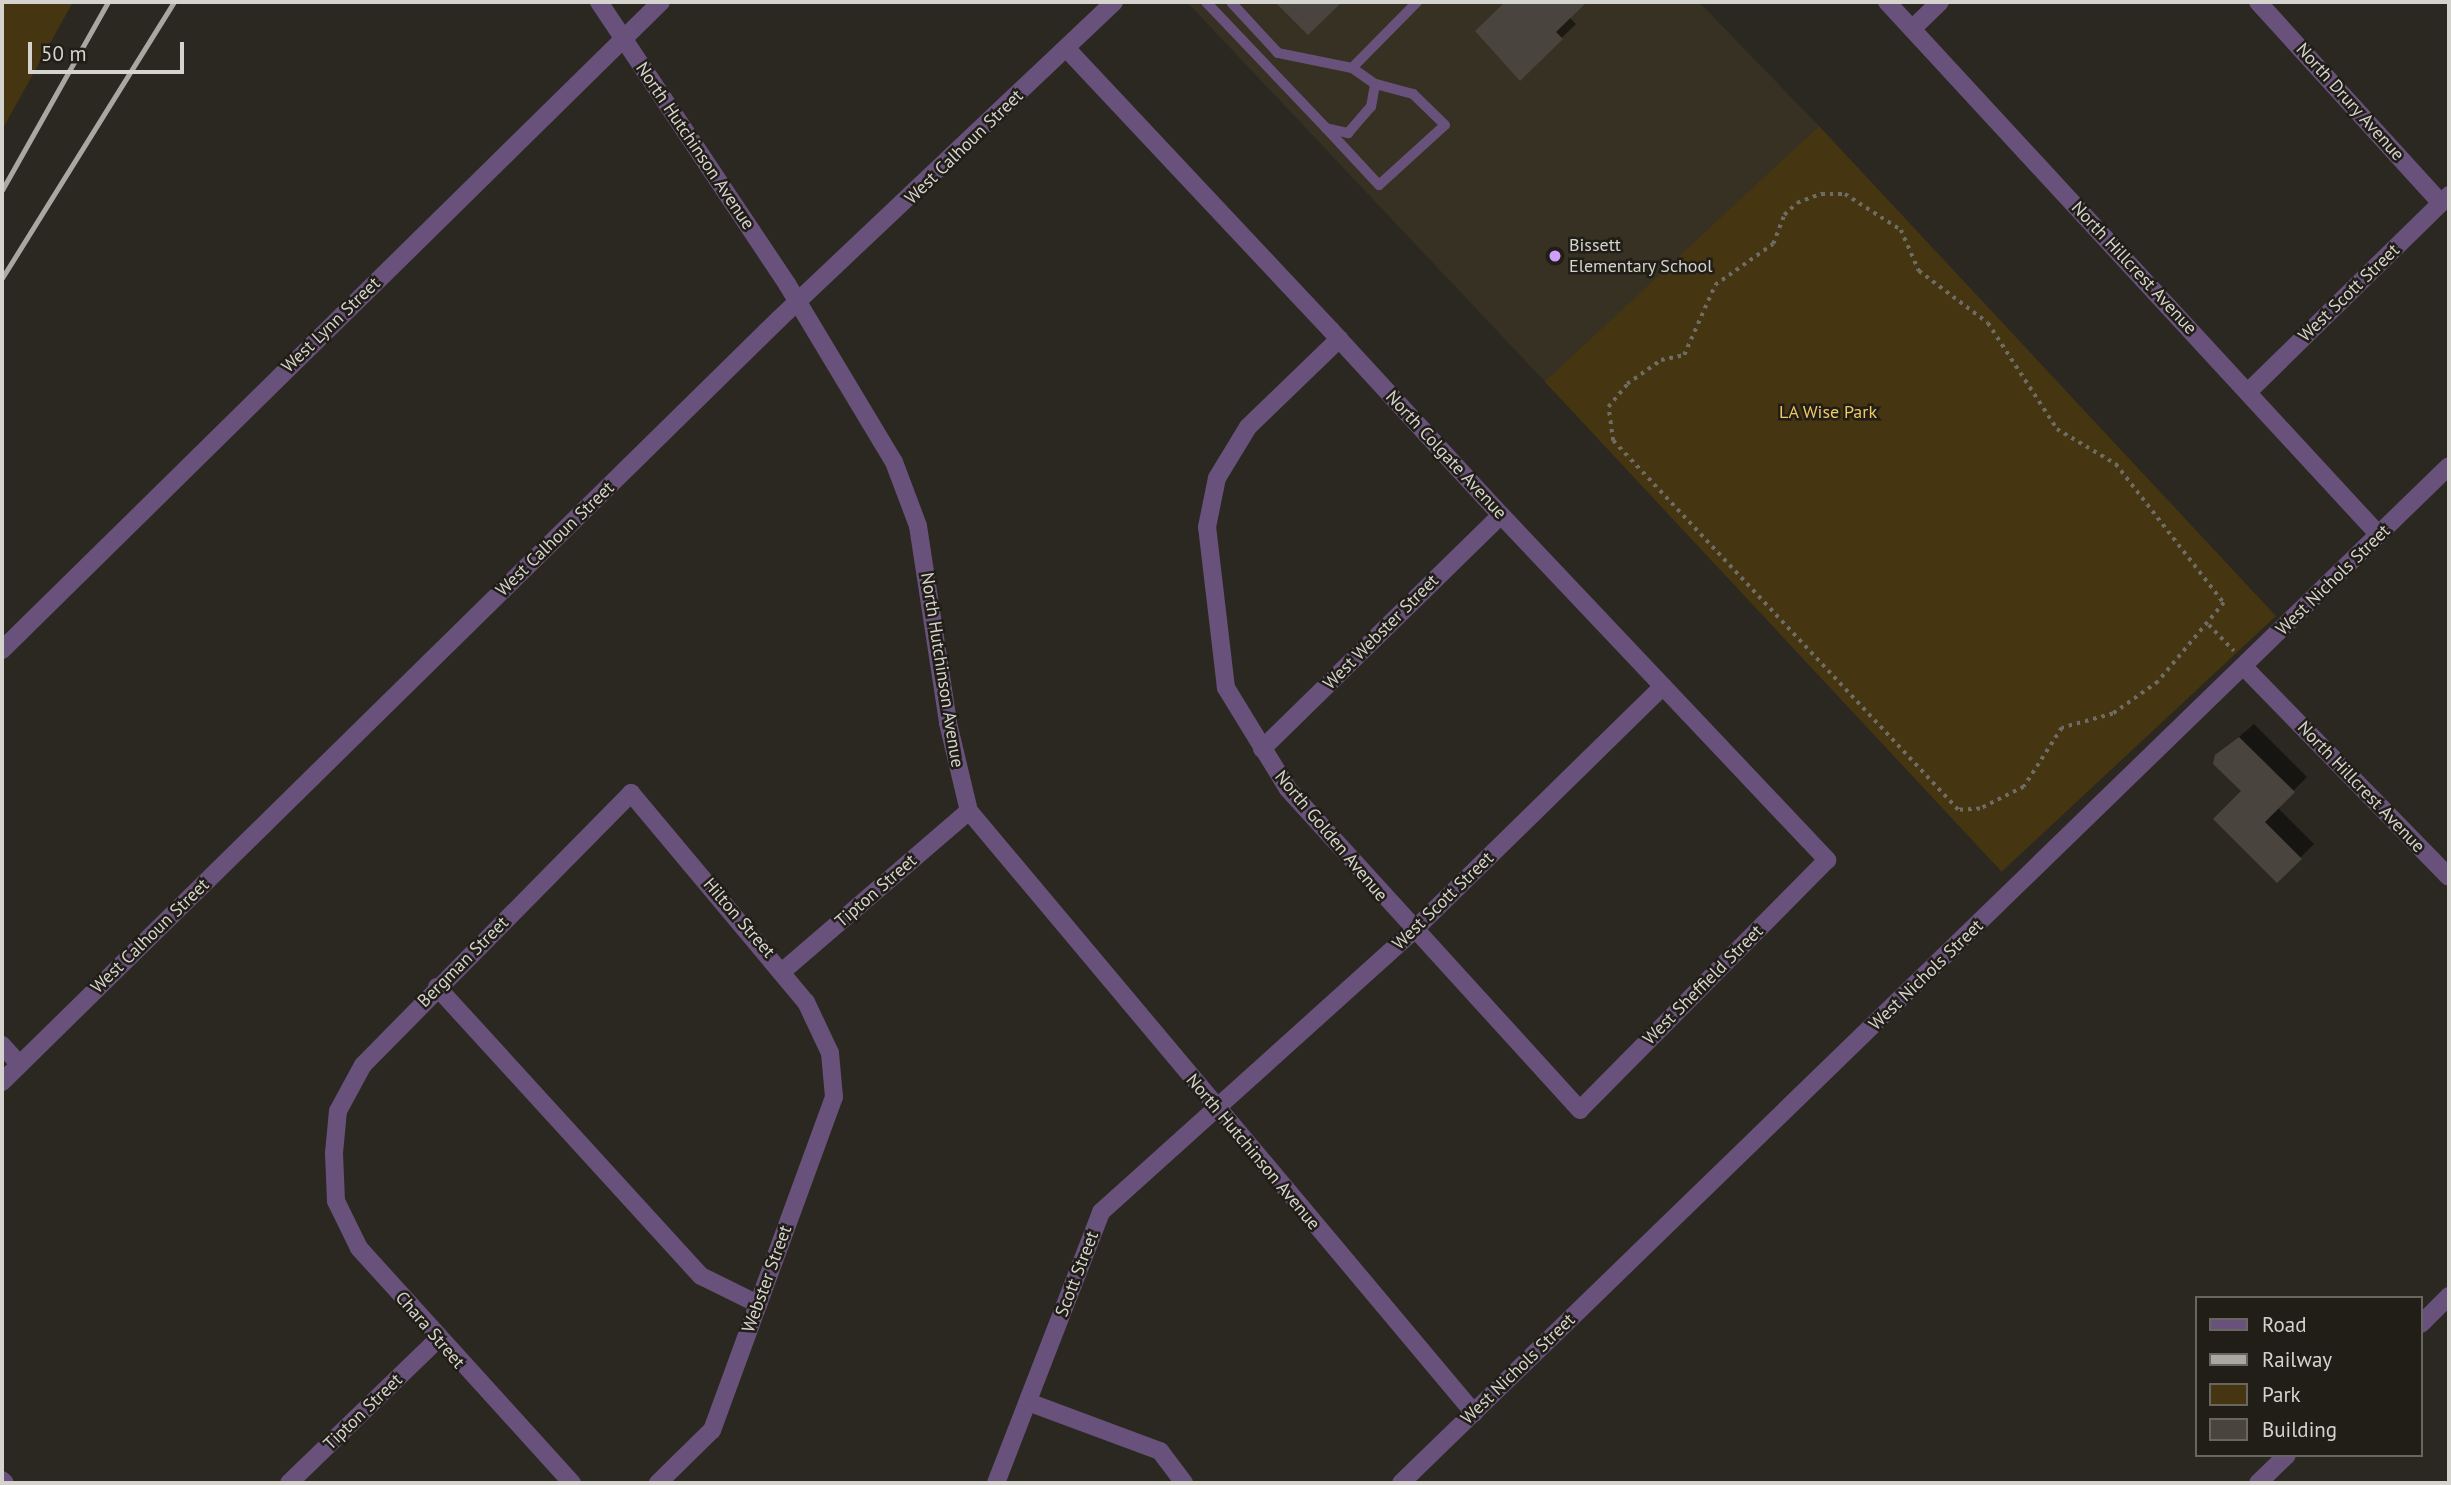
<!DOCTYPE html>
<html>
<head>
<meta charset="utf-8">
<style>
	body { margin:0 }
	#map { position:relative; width:2451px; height:1485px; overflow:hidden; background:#2b2821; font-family:"PT Sans",sans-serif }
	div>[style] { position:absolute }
	.built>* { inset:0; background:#373124 }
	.green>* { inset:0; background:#453511; transform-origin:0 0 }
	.shadow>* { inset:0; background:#0007 }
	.building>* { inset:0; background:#49453e }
	.path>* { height:3.5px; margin-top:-1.75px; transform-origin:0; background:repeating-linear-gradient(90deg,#6e6c65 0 3.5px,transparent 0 8.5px) }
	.service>* { height:10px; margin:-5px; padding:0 5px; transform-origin:5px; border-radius:5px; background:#68527b }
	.minor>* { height:18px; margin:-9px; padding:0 9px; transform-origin:9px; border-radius:9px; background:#68527b }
	.tertiary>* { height:18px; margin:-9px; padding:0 9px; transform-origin:9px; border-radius:9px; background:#68527b }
	.rail>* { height:5px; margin:-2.5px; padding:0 2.5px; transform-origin:2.5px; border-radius:2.5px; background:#a9a7a1 }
	.dots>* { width:19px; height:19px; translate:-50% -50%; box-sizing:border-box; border:4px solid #211e17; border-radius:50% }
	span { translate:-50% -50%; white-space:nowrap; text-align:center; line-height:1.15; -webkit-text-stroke:5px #211e17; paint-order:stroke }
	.street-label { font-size:18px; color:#d5d3ce }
	.poi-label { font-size:18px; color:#d5d3ce }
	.left { translate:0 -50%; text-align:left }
	.park-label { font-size:18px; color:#f2c766 }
	.frame { position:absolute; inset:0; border:4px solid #d5d3ce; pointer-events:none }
	.legend { position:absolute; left:2195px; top:1296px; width:228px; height:161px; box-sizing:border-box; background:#211e17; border:2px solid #696660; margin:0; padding:9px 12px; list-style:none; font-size:21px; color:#d5d3ce }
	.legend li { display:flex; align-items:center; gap:14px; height:35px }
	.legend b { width:35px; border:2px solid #696660 }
	.scale { position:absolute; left:28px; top:42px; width:156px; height:32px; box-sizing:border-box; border:4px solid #d5d3ce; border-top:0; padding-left:9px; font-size:21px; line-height:24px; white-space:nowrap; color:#d5d3ce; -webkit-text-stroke:5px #211e17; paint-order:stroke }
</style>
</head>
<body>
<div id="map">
	<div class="built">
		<div style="clip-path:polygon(1187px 2px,1699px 2px,1819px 126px,1549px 386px)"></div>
	</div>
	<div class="green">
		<div style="clip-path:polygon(2px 2px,73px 2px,2px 130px)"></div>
		<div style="left:1819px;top:126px;width:670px;height:375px;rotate:47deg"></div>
	</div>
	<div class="shadow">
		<div style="clip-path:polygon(1507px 2px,1584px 2px,1569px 17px,1576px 24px,1520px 79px,1478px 31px)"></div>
		<div style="clip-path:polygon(2254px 724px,2307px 777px,2277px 807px,2314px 844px,2277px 881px,2243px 791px,2217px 756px)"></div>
	</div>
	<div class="building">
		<div style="clip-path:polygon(1275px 2px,1342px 2px,1308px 35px)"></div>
		<div style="clip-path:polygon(1505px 2px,1587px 2px,1556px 32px,1563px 39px,1520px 81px,1475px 31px)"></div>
		<div style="clip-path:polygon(2239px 737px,2295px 792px,2265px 822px,2302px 859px,2277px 883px,2213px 819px,2241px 791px,2213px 764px,2215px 755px)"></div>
	</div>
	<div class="path">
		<div style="left:1821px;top:194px;width:24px"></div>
		<div style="left:1845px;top:194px;width:67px;rotate:32.7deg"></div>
		<div style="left:1901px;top:230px;width:45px;rotate:66.3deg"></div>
		<div style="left:1919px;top:271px;width:86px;rotate:37deg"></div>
		<div style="left:1988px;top:323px;width:126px;rotate:56.9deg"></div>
		<div style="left:2057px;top:429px;width:69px;rotate:30.7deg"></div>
		<div style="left:2116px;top:464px;width:176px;rotate:52.2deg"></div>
		<div style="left:2224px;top:603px;width:103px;rotate:129.9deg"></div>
		<div style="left:2158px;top:682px;width:55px;rotate:144.6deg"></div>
		<div style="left:2113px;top:714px;width:53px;rotate:164.6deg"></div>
		<div style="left:2062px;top:728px;width:70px;rotate:122.8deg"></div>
		<div style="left:2024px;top:787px;width:49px;rotate:153.4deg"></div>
		<div style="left:1980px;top:809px;width:22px;rotate:177deg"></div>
		<div style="left:1958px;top:810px;width:505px;rotate:-133.07deg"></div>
		<div style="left:1613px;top:441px;width:34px;rotate:-98deg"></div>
		<div style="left:1608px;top:407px;width:30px;rotate:-50deg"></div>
		<div style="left:1627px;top:384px;width:42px;rotate:-35.2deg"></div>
		<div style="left:1661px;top:360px;width:24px;rotate:-12deg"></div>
		<div style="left:1684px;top:355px;width:77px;rotate:-66.1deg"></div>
		<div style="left:1715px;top:285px;width:71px;rotate:-35.3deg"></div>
		<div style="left:1773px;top:244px;width:31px;rotate:-69deg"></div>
		<div style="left:1784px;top:215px;width:18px;rotate:-43deg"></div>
		<div style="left:1797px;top:203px;width:26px;rotate:-21deg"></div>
		<div style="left:2209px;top:625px;width:36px;rotate:46deg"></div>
	</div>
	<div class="service">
		<div style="left:1206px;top:2px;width:174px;rotate:46.4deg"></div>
		<div style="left:1326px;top:128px;width:23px;rotate:13deg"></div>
		<div style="left:1348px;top:133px;width:35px;rotate:-49deg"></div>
		<div style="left:1371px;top:107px;width:23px;rotate:-80deg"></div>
		<div style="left:1375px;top:84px;width:28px;rotate:-145deg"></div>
		<div style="left:1352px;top:68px;width:76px;rotate:-168.5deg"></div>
		<div style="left:1278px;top:53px;width:69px;rotate:-132.7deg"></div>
		<div style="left:1352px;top:68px;width:93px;rotate:-45.4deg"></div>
		<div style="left:1326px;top:128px;width:78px;rotate:47.1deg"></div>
		<div style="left:1379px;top:185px;width:89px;rotate:-42.3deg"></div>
		<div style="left:1445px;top:125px;width:45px;rotate:-135.9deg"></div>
		<div style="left:1413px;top:94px;width:39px;rotate:-165deg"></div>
	</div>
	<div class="minor">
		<div style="left:599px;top:2px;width:339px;rotate:56.3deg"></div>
		<div style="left:787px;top:284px;width:208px;rotate:59deg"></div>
		<div style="left:894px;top:462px;width:68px;rotate:69.4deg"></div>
		<div style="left:918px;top:526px;width:199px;rotate:81.3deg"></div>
		<div style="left:948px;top:723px;width:90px;rotate:76.6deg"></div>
		<div style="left:969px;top:811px;width:786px;rotate:50.01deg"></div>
		<div style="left:1887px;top:2px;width:725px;rotate:47.29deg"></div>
		<div style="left:2258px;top:2px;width:272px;rotate:47.7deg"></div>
		<div style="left:1912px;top:29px;width:39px;rotate:-44deg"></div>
		<div style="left:1066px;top:48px;width:386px;rotate:46.8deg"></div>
		<div style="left:1330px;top:329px;width:13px;rotate:48deg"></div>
		<div style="left:1339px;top:339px;width:239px;rotate:47.4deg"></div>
		<div style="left:1501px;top:515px;width:475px;rotate:46.6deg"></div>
		<div style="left:1827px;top:860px;width:351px;rotate:134.7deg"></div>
		<div style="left:1580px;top:1110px;width:434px;rotate:-132.3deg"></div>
		<div style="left:1288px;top:789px;width:119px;rotate:-121.5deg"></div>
		<div style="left:1226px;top:688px;width:162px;rotate:-96.7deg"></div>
		<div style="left:1207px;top:527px;width:50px;rotate:-78.5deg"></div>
		<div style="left:1217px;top:478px;width:60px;rotate:-58.7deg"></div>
		<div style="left:1248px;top:427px;width:127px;rotate:-44deg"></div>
		<div style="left:2249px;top:391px;width:280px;rotate:-44.4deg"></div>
		<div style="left:2px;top:650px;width:924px;rotate:-44.52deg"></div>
		<div style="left:2244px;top:667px;width:293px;rotate:45.7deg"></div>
		<div style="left:1262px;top:749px;width:334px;rotate:-44.4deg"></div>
		<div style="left:784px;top:970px;width:244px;rotate:-40.7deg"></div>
		<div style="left:437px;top:987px;width:391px;rotate:47.6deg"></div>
		<div style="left:701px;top:1276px;width:64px;rotate:26.2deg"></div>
		<div style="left:2px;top:1045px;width:25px;rotate:48deg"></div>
		<div style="left:2px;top:1082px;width:1089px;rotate:-44.48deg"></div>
		<div style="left:779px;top:319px;width:461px;rotate:-43.4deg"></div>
		<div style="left:2421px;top:1324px;width:40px;rotate:-45deg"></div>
		<div style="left:1028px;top:1402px;width:141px;rotate:20.4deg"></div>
		<div style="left:1160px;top:1451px;width:40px;rotate:53deg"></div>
		<div style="left:2px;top:1480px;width:4px;rotate:45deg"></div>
		<div style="left:289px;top:1483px;width:206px;rotate:-44deg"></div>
		<div style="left:572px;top:1483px;width:317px;rotate:-132.2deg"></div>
		<div style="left:359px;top:1248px;width:52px;rotate:-116.1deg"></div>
		<div style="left:336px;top:1201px;width:48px;rotate:-92.4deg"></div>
		<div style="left:334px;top:1153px;width:42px;rotate:-84.6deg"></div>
		<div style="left:338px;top:1111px;width:52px;rotate:-61.5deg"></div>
		<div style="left:363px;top:1065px;width:382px;rotate:-45.4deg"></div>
		<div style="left:631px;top:793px;width:273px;rotate:50.1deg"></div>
		<div style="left:806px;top:1002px;width:56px;rotate:64.8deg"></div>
		<div style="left:830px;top:1053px;width:44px;rotate:84.8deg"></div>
		<div style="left:834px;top:1097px;width:355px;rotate:110.1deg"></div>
		<div style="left:712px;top:1430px;width:76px;rotate:135.5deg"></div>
		<div style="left:996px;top:1483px;width:291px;rotate:-68.8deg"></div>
		<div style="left:1101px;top:1212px;width:418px;rotate:-42deg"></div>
		<div style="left:1412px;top:932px;width:351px;rotate:-44.4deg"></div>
		<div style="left:2258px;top:1483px;width:40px;rotate:-44deg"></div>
	</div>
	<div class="tertiary">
		<div style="left:1401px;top:1483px;width:1460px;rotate:-44.14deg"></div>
	</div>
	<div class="rail">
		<div style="left:2px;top:190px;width:216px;rotate:-60.6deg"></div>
		<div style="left:2px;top:278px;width:325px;rotate:-58.1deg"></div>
	</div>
	<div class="dots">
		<div style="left:1555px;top:256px;background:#d19dfe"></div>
	</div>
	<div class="street-label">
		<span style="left:2350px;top:102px;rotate:48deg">North Drury Avenue</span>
		<span style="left:695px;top:146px;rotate:56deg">North Hutchinson Avenue</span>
		<span style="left:964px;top:147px;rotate:-44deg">West Calhoun Street</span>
		<span style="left:2134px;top:268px;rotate:47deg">North Hillcrest Avenue</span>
		<span style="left:2349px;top:293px;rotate:-44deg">West Scott Street</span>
		<span style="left:331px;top:325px;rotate:-44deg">West Lynn Street</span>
		<span style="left:1446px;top:455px;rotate:47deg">North Colgate Avenue</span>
		<span style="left:555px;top:539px;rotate:-44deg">West Calhoun Street</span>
		<span style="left:2333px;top:580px;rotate:-44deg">West Nichols Street</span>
		<span style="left:1381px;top:632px;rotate:-45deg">West Webster Street</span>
		<span style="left:942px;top:670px;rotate:81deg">North Hutchinson Avenue</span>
		<span style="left:2361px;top:787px;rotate:46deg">North Hillcrest Avenue</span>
		<span style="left:1331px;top:836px;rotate:50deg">North Golden Avenue</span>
		<span style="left:876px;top:891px;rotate:-41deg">Tipton Street</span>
		<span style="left:1443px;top:901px;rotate:-44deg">West Scott Street</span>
		<span style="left:739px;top:918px;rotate:49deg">Hilton Street</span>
		<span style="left:150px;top:936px;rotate:-44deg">West Calhoun Street</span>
		<span style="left:463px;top:962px;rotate:-45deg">Bergman Street</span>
		<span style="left:1926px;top:975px;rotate:-44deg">West Nichols Street</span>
		<span style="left:1703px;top:985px;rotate:-45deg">West Sheffield Street</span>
		<span style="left:1253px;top:1152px;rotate:50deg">North Hutchinson Avenue</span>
		<span style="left:1077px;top:1274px;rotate:-69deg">Scott Street</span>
		<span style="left:767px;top:1279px;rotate:-70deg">Webster Street</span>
		<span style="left:430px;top:1330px;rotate:49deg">Chara Street</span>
		<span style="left:1518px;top:1369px;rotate:-44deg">West Nichols Street</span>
		<span style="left:363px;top:1412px;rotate:-44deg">Tipton Street</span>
	</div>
	<div class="poi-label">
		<span class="left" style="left:1569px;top:256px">Bissett<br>Elementary School</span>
	</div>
	<div class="park-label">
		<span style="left:1828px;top:412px">LA Wise Park</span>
	</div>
	<div class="frame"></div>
	<ul class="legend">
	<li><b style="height:9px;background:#68527b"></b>Road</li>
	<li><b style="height:9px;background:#a9a7a1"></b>Railway</li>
	<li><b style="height:19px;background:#453511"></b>Park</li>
	<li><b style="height:19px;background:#49453e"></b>Building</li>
	</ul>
	<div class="scale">50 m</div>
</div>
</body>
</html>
